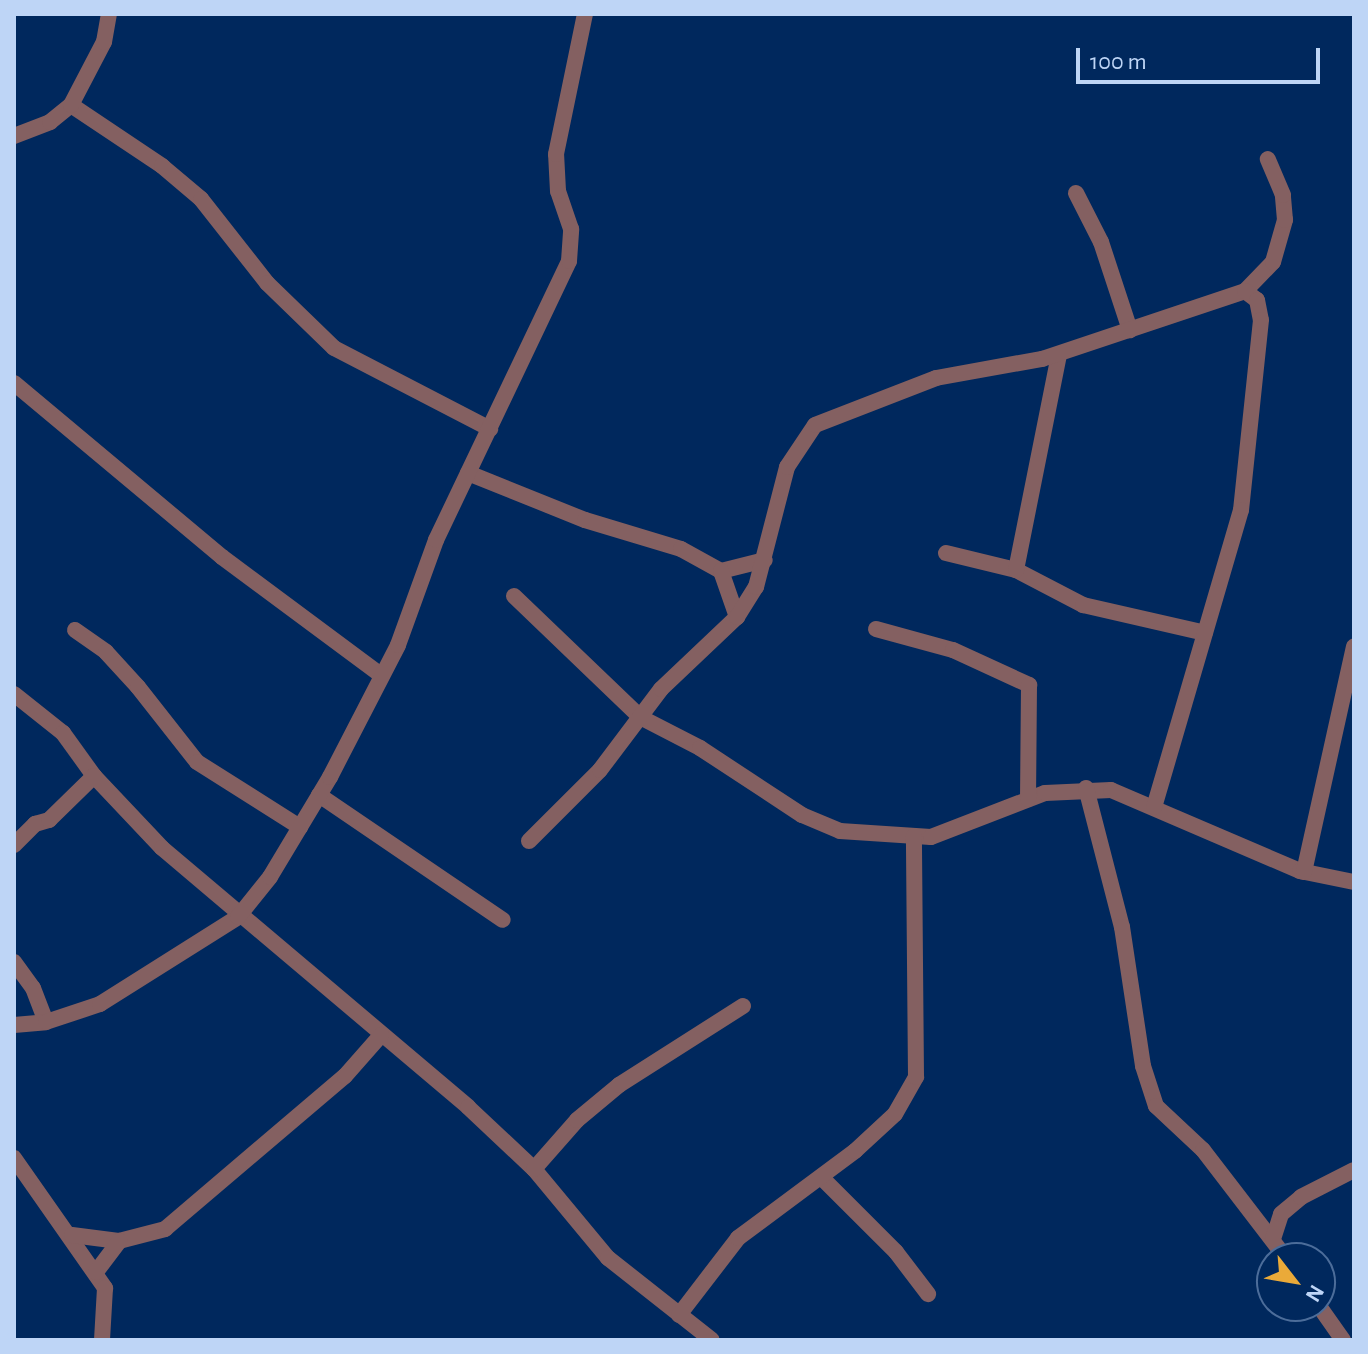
<!DOCTYPE html>
<html>
<head>
<meta charset="utf-8">
<style>
	body { margin:0 }
	#map { position:relative; width:1368px; height:1354px; overflow:hidden; background:#00285d; font-family:"Alegreya Sans",sans-serif }
	div>[style] { position:absolute }
	.street>* { height:16px; margin:-8px; padding:0 8px; transform-origin:8px; border-radius:8px; background:#846061 }
	span { translate:-50% -50%; white-space:nowrap; text-align:center; line-height:1.15; -webkit-text-stroke:8px #00285d; paint-order:stroke }
	.frame { position:absolute; inset:0; border:16px solid #bed5f6; pointer-events:none }
	.north { position:absolute; left:1256px; top:1242px; width:80px; height:80px; box-sizing:border-box; background:#00285d; border:2px solid #4c6d9a; border-radius:50%; rotate:121deg; font-size:22px; font-weight:700; line-height:32px; text-align:center; color:#bed5f6 }
	.north::after { content:''; display:block; margin:auto; width:28px; height:36px; background:#eaaa39; clip-path:polygon(50% 0,100% 100%,50% 72%,0 100%) }
	.scale { position:absolute; left:1076px; top:48px; width:244px; height:36px; box-sizing:border-box; border:4px solid #bed5f6; border-top:0; padding-left:10px; font-size:24px; line-height:28px; white-space:nowrap; color:#bed5f6; -webkit-text-stroke:6px #00285d; paint-order:stroke }
</style>
</head>
<body>
<div id="map">
	<div class="street">
		<div style="left:71px;top:105px;width:110px;rotate:33.8deg"></div>
		<div style="left:162px;top:166px;width:51px;rotate:40.2deg"></div>
		<div style="left:201px;top:199px;width:107px;rotate:51.8deg"></div>
		<div style="left:267px;top:283px;width:93px;rotate:44.1deg"></div>
		<div style="left:334px;top:348px;width:176px;rotate:27.4deg"></div>
		<div style="left:14px;top:136px;width:39px;rotate:-21deg"></div>
		<div style="left:50px;top:122px;width:27px;rotate:-39deg"></div>
		<div style="left:71px;top:105px;width:71px;rotate:-62.4deg"></div>
		<div style="left:104px;top:42px;width:28px;rotate:-80deg"></div>
		<div style="left:1076px;top:193px;width:55px;rotate:63deg"></div>
		<div style="left:1101px;top:242px;width:93px;rotate:71.8deg"></div>
		<div style="left:1245px;top:291px;width:40px;rotate:-46deg"></div>
		<div style="left:1273px;top:262px;width:44px;rotate:-74.1deg"></div>
		<div style="left:1285px;top:220px;width:25px;rotate:-95deg"></div>
		<div style="left:1283px;top:195px;width:39px;rotate:-113deg"></div>
		<div style="left:14px;top:383px;width:271px;rotate:39.9deg"></div>
		<div style="left:222px;top:557px;width:199px;rotate:36.6deg"></div>
		<div style="left:468px;top:473px;width:126px;rotate:21.9deg"></div>
		<div style="left:585px;top:520px;width:100px;rotate:16.8deg"></div>
		<div style="left:681px;top:549px;width:46px;rotate:28.8deg"></div>
		<div style="left:721px;top:571px;width:45px;rotate:-14deg"></div>
		<div style="left:946px;top:553px;width:72px;rotate:13.7deg"></div>
		<div style="left:1016px;top:570px;width:76px;rotate:27.6deg"></div>
		<div style="left:1083px;top:605px;width:125px;rotate:12.9deg"></div>
		<div style="left:1016px;top:570px;width:220px;rotate:-78.7deg"></div>
		<div style="left:721px;top:571px;width:49px;rotate:70.8deg"></div>
		<div style="left:514px;top:596px;width:175px;rotate:43.8deg"></div>
		<div style="left:640px;top:717px;width:68px;rotate:27.3deg"></div>
		<div style="left:700px;top:748px;width:122px;rotate:33.3deg"></div>
		<div style="left:802px;top:815px;width:41px;rotate:22.8deg"></div>
		<div style="left:840px;top:831px;width:91px;rotate:3.8deg"></div>
		<div style="left:931px;top:837px;width:122px;rotate:-21.1deg"></div>
		<div style="left:1045px;top:793px;width:66px;rotate:-2.6deg"></div>
		<div style="left:1111px;top:790px;width:206px;rotate:23.2deg"></div>
		<div style="left:1300px;top:871px;width:55px;rotate:11.5deg"></div>
		<div style="left:876px;top:629px;width:80px;rotate:15.3deg"></div>
		<div style="left:953px;top:650px;width:84px;rotate:24.7deg"></div>
		<div style="left:1029px;top:685px;width:114px;rotate:90.5deg"></div>
		<div style="left:75px;top:630px;width:38px;rotate:35deg"></div>
		<div style="left:106px;top:652px;width:47px;rotate:47.6deg"></div>
		<div style="left:138px;top:687px;width:95px;rotate:51.8deg"></div>
		<div style="left:197px;top:762px;width:122px;rotate:32.3deg"></div>
		<div style="left:14px;top:694px;width:63px;rotate:38.5deg"></div>
		<div style="left:63px;top:733px;width:53px;rotate:54.2deg"></div>
		<div style="left:94px;top:776px;width:99px;rotate:46.6deg"></div>
		<div style="left:162px;top:848px;width:401px;rotate:40.2deg"></div>
		<div style="left:468px;top:1107px;width:91px;rotate:43.2deg"></div>
		<div style="left:534px;top:1169px;width:116px;rotate:50.3deg"></div>
		<div style="left:608px;top:1258px;width:132px;rotate:38.3deg"></div>
		<div style="left:1086px;top:788px;width:144px;rotate:75.5deg"></div>
		<div style="left:1122px;top:927px;width:141px;rotate:81.4deg"></div>
		<div style="left:1143px;top:1066px;width:42px;rotate:72deg"></div>
		<div style="left:1156px;top:1106px;width:64px;rotate:43.1deg"></div>
		<div style="left:1203px;top:1150px;width:136px;rotate:52.5deg"></div>
		<div style="left:319px;top:795px;width:222px;rotate:34.2deg"></div>
		<div style="left:529px;top:841px;width:100px;rotate:-45deg"></div>
		<div style="left:600px;top:770px;width:101px;rotate:-53deg"></div>
		<div style="left:661px;top:689px;width:105px;rotate:-43.5deg"></div>
		<div style="left:737px;top:617px;width:36px;rotate:-58deg"></div>
		<div style="left:756px;top:587px;width:124px;rotate:-75.5deg"></div>
		<div style="left:787px;top:467px;width:50px;rotate:-56.3deg"></div>
		<div style="left:815px;top:425px;width:130px;rotate:-21.2deg"></div>
		<div style="left:936px;top:378px;width:108px;rotate:-10.2deg"></div>
		<div style="left:1042px;top:359px;width:214px;rotate:-18.5deg"></div>
		<div style="left:1245px;top:291px;width:15px;rotate:37deg"></div>
		<div style="left:1257px;top:300px;width:20px;rotate:79deg"></div>
		<div style="left:1261px;top:320px;width:191px;rotate:96deg"></div>
		<div style="left:1241px;top:510px;width:309px;rotate:106.3deg"></div>
		<div style="left:14px;top:845px;width:30px;rotate:-45deg"></div>
		<div style="left:35px;top:824px;width:15px;rotate:-16deg"></div>
		<div style="left:49px;top:820px;width:63px;rotate:-44.4deg"></div>
		<div style="left:1304px;top:872px;width:231px;rotate:-77.5deg"></div>
		<div style="left:14px;top:962px;width:32px;rotate:54deg"></div>
		<div style="left:33px;top:988px;width:36px;rotate:69deg"></div>
		<div style="left:14px;top:1025px;width:32px;rotate:-5deg"></div>
		<div style="left:46px;top:1022px;width:57px;rotate:-18.4deg"></div>
		<div style="left:100px;top:1004px;width:163px;rotate:-32.2deg"></div>
		<div style="left:238px;top:917px;width:51px;rotate:-51.3deg"></div>
		<div style="left:270px;top:877px;width:117px;rotate:-59deg"></div>
		<div style="left:330px;top:777px;width:148px;rotate:-62.7deg"></div>
		<div style="left:398px;top:645px;width:112px;rotate:-70.1deg"></div>
		<div style="left:436px;top:540px;width:309px;rotate:-64.5deg"></div>
		<div style="left:569px;top:261px;width:32px;rotate:-86deg"></div>
		<div style="left:571px;top:229px;width:40px;rotate:-108.9deg"></div>
		<div style="left:558px;top:191px;width:37px;rotate:-93deg"></div>
		<div style="left:556px;top:154px;width:143px;rotate:-78.3deg"></div>
		<div style="left:14px;top:1158px;width:159px;rotate:55deg"></div>
		<div style="left:105px;top:1288px;width:52px;rotate:93.3deg"></div>
		<div style="left:534px;top:1169px;width:65px;rotate:-48.7deg"></div>
		<div style="left:577px;top:1120px;width:55px;rotate:-39.8deg"></div>
		<div style="left:619px;top:1085px;width:147px;rotate:-32.5deg"></div>
		<div style="left:821px;top:1177px;width:106px;rotate:45deg"></div>
		<div style="left:896px;top:1252px;width:53px;rotate:52.7deg"></div>
		<div style="left:72px;top:1235px;width:47px;rotate:7.3deg"></div>
		<div style="left:119px;top:1241px;width:48px;rotate:-14.6deg"></div>
		<div style="left:165px;top:1229px;width:236px;rotate:-40.4deg"></div>
		<div style="left:345px;top:1076px;width:55px;rotate:-48.7deg"></div>
		<div style="left:1273px;top:1239px;width:26px;rotate:-72deg"></div>
		<div style="left:1281px;top:1214px;width:26px;rotate:-40deg"></div>
		<div style="left:1301px;top:1197px;width:59px;rotate:-27deg"></div>
		<div style="left:96px;top:1272px;width:39px;rotate:-53deg"></div>
		<div style="left:1319px;top:1306px;width:42px;rotate:54.8deg"></div>
		<div style="left:679px;top:1315px;width:97px;rotate:-52.5deg"></div>
		<div style="left:738px;top:1238px;width:146px;rotate:-36.6deg"></div>
		<div style="left:855px;top:1151px;width:54px;rotate:-42.8deg"></div>
		<div style="left:895px;top:1114px;width:43px;rotate:-60.4deg"></div>
		<div style="left:916px;top:1077px;width:241px;rotate:-90.5deg"></div>
	</div>
	<div class="frame"></div>
	<div class="north">N</div>
	<div class="scale">100 m</div>
</div>
</body>
</html>
